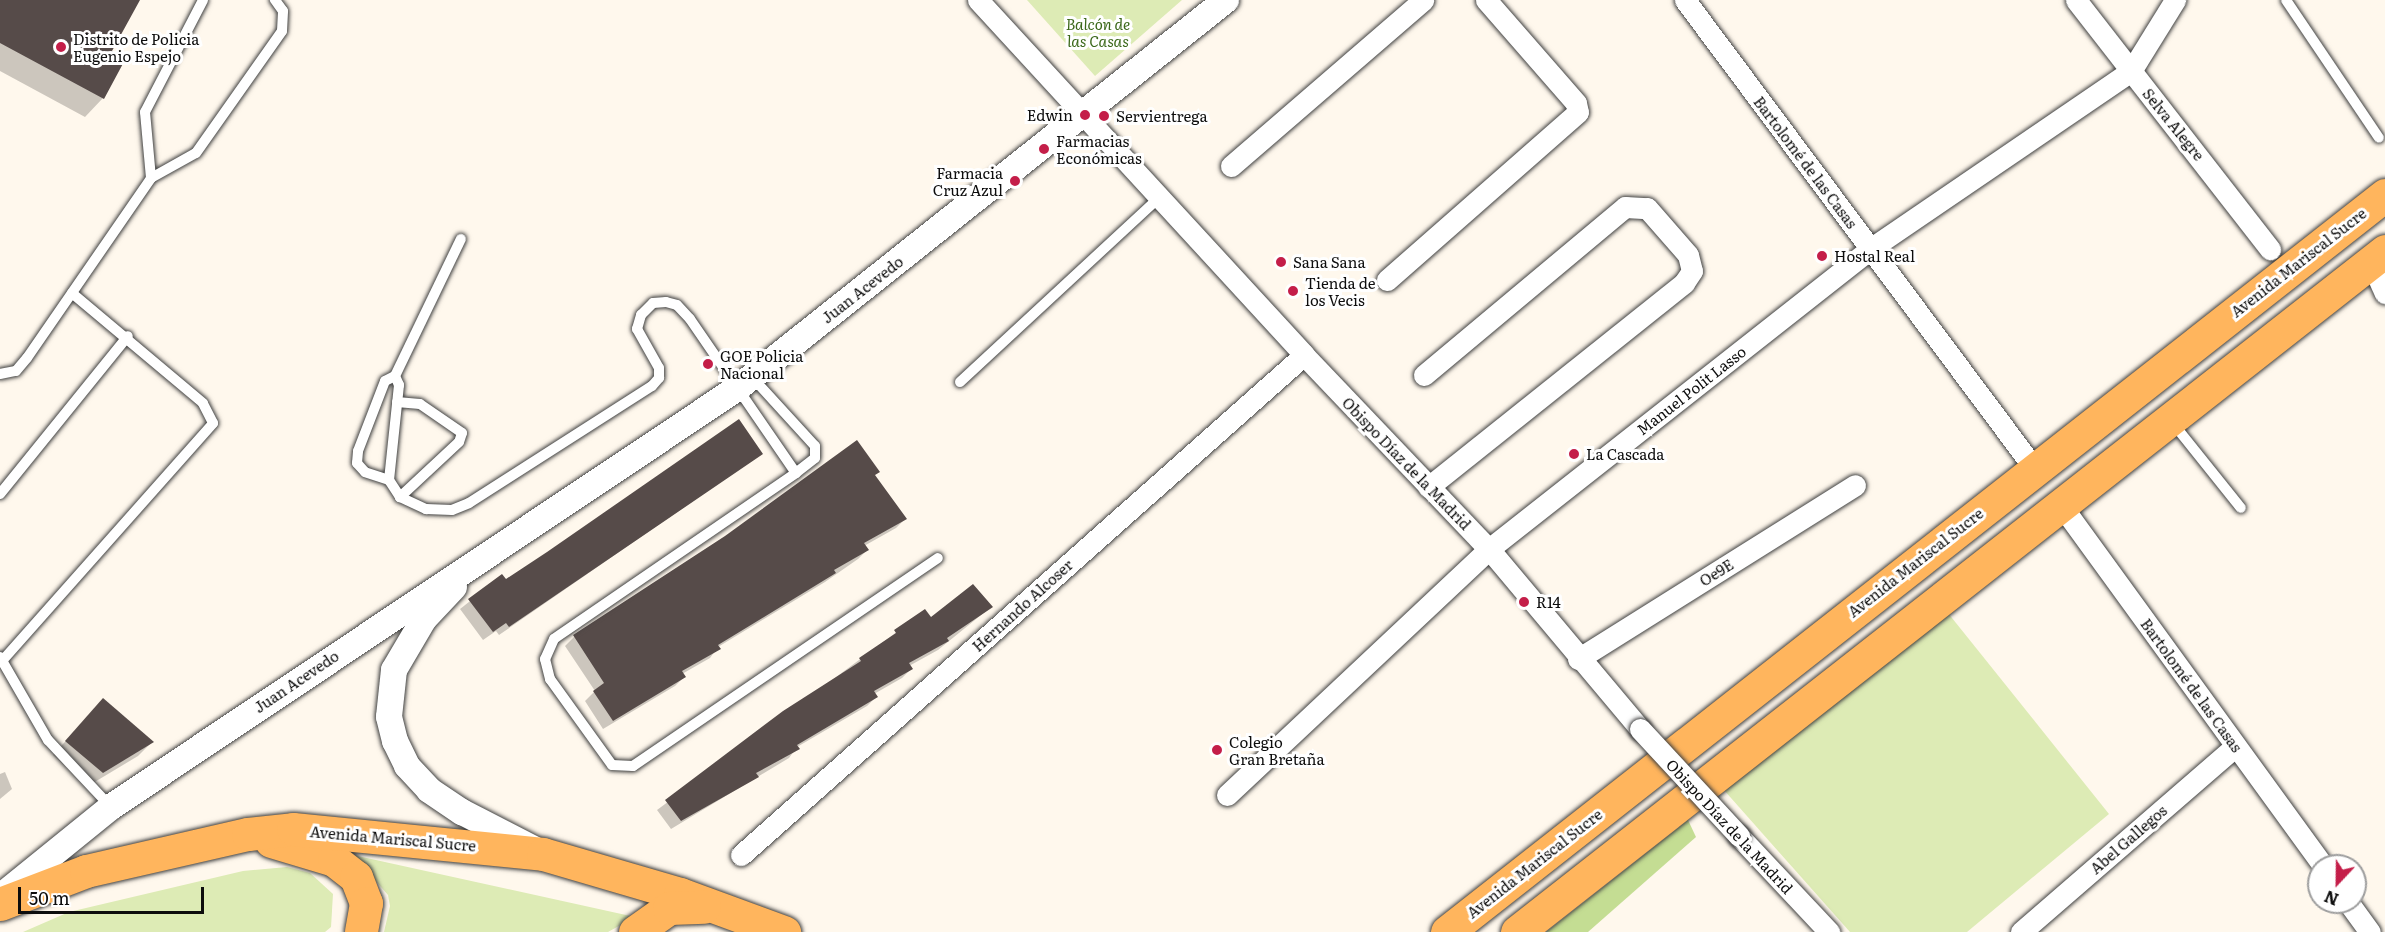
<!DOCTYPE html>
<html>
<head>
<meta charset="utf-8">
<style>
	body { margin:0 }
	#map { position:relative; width:2385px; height:932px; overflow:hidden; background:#fff8ed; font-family:Literata,serif }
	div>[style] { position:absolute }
	.green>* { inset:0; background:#ddebb5 }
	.forest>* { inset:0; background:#c4dd93 }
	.shadow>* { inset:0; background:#0003 }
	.building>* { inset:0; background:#564b49 }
	.roads { filter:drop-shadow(0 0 2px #404040) drop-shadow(0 0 2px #404040) }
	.service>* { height:10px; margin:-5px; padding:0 5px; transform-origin:5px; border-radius:5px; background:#fff }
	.minor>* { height:21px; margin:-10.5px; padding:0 10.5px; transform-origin:10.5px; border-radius:10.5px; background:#fff }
	.tertiary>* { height:26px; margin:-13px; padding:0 13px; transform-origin:13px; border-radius:13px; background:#fff }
	.primary>* { height:33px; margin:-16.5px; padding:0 16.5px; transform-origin:16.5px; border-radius:16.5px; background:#ffb55d }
	.bridges { filter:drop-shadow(0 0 2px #404040) drop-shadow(0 0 2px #404040) }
	.minor-bridge>* { height:21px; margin:-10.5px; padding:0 10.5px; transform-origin:10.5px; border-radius:10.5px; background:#fff }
	.dots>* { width:16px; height:16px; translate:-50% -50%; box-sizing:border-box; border:3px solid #fff; border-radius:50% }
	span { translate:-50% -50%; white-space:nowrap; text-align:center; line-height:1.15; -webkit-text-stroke:6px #fff; paint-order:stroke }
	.park-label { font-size:15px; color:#3b681a; font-style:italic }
	.poi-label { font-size:15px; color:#0d0d0d }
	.left { translate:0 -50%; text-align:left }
	.right { translate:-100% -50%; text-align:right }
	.street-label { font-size:15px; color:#0d0d0d }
	.north { position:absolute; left:2307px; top:854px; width:60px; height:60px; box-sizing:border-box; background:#fff; border:2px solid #9e9e9e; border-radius:50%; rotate:202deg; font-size:16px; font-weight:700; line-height:24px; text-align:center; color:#0d0d0d }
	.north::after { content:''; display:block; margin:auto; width:21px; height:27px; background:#c41e49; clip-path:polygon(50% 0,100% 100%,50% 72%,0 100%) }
	.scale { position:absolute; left:18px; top:887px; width:186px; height:27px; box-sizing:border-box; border:3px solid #0d0d0d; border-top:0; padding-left:8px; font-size:18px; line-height:21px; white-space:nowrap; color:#0d0d0d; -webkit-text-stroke:4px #fff; paint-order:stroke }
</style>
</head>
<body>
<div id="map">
	<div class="green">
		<div style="clip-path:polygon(1027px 0,1182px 0,1095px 76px)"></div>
		<div style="clip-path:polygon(1948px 613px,2109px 814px,1967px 932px,1850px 932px,1723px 789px)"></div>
		<div style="clip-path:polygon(353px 855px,635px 917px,608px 932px,384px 932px,390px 906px,388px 895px)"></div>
		<div style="clip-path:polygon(287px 867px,310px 873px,333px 894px,331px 927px,325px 932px,23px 932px,69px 912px,243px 871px)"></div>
	</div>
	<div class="forest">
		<div style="clip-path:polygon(1688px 820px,1696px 837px,1588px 932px,1546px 932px)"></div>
	</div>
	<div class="shadow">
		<div style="clip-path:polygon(0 0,138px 0,110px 51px,103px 98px,85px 117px,0 71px)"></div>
		<div style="clip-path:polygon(761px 454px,499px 635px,496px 631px,483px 640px,460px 609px,502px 576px,506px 581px)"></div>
		<div style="clip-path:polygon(874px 476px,905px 519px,896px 528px,864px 546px,867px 550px,858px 559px,825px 582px,718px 647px,710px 658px,682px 674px,684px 677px,675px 686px,603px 729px,585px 701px,595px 691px,565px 646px,574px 637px,726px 537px)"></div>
		<div style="clip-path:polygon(991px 607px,938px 650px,909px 666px,911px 669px,902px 678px,874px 694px,876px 697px,867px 706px,797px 747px,789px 758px,671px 829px,657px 810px,925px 611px,931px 619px)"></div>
		<div style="clip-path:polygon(103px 700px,152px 742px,138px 756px,88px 786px,53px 755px)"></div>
		<div style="clip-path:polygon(5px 772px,12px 789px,0 799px,0 774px)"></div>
	</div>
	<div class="building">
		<div style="clip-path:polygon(0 0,140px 0,112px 51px,126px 58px,104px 99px,0 43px)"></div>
		<div style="clip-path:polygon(739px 419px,763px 454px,509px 627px,506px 623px,493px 632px,468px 599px,502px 574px,506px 579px,547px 552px)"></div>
		<div style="clip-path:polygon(857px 440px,880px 472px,875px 475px,907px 519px,864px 543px,869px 550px,834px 570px,836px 573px,718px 645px,721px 649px,682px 671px,686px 677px,613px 721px,593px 691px,604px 683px,573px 635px,725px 536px)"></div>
		<div style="clip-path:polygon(973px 584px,993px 607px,947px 638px,949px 641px,909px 663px,913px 669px,874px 691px,878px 697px,797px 745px,800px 749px,756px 773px,759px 777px,681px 821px,665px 800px,783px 711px,861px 661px,859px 658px,896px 633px,894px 630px,925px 609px,931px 617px)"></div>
		<div style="clip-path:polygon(103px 698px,154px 742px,103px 773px,65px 741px)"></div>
	</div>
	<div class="roads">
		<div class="service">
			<div style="left:2286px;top:0;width:166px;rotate:56deg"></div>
			<div style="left:151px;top:178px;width:66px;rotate:-95.2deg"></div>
			<div style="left:145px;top:112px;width:126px;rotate:-62.6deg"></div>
			<div style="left:0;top:374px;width:16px;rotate:-11deg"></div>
			<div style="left:16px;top:371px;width:17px;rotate:-50deg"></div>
			<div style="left:27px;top:358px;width:219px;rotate:-55.4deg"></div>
			<div style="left:151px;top:178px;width:51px;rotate:-29.1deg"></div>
			<div style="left:196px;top:153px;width:149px;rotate:-54.8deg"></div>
			<div style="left:282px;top:31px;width:20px;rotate:-87deg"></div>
			<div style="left:283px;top:11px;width:14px;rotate:-126deg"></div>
			<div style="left:395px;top:376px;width:10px;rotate:66deg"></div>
			<div style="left:399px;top:385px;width:96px;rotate:96deg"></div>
			<div style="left:389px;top:480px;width:20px;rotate:57deg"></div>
			<div style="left:400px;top:497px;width:29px;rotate:25deg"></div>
			<div style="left:426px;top:509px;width:26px;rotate:2deg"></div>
			<div style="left:452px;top:510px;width:18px;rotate:-22deg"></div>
			<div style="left:469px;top:503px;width:217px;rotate:-32.6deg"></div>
			<div style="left:652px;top:386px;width:11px;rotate:-49deg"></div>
			<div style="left:659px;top:378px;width:10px;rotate:-90deg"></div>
			<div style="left:659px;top:368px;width:45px;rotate:-119.4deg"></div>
			<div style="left:637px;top:329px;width:15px;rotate:-74deg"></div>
			<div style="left:641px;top:315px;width:17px;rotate:-45deg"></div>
			<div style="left:653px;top:303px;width:13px;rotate:-4deg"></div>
			<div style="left:666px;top:302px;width:11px;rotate:15deg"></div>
			<div style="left:677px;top:305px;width:19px;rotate:47deg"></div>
			<div style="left:690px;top:319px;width:187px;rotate:55.5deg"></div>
			<div style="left:796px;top:473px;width:293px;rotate:145.6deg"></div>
			<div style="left:554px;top:639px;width:22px;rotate:114deg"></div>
			<div style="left:545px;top:659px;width:21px;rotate:76deg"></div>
			<div style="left:550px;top:679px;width:106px;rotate:54.2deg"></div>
			<div style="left:612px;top:765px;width:21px;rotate:3deg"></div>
			<div style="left:633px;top:766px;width:369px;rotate:-34.3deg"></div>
			<div style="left:751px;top:376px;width:95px;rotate:47.6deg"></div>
			<div style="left:815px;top:446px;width:12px;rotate:90deg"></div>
			<div style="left:815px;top:458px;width:24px;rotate:142deg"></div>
			<div style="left:960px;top:382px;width:271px;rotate:-42.8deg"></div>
			<div style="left:397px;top:402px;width:23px;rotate:5deg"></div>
			<div style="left:420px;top:404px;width:51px;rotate:34.6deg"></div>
			<div style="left:462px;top:433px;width:9px;rotate:108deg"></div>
			<div style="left:459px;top:442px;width:81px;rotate:137deg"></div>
			<div style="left:2172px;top:422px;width:110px;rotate:51.3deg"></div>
			<div style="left:389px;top:480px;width:25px;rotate:-162deg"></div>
			<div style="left:365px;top:472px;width:12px;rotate:-132deg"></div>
			<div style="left:357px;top:463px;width:12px;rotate:-85deg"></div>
			<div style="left:358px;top:451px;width:75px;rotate:-68.9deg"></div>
			<div style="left:385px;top:381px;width:11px;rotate:-27deg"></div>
			<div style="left:395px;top:376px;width:152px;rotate:-64.3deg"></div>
			<div style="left:0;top:494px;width:203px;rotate:-51deg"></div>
			<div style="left:0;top:657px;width:96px;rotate:60deg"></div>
			<div style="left:48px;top:740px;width:92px;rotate:46.8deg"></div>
			<div style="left:2px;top:661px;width:318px;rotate:-48.4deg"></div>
			<div style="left:213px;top:423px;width:22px;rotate:-117deg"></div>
			<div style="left:203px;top:403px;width:171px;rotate:-140deg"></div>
		</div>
		<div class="minor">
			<div style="left:978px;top:0;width:482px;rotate:47.4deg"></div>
			<div style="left:1304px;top:355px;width:268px;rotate:46.4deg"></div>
			<div style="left:1489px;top:549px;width:235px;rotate:50deg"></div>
			<div style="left:1685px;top:0;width:584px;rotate:53.29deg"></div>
			<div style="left:2076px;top:0;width:316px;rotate:52.1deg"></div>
			<div style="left:1231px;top:166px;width:254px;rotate:-40.8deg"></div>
			<div style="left:2371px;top:262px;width:34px;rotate:66deg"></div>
			<div style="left:1387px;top:280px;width:254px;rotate:-41.3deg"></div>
			<div style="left:1578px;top:112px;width:9px;rotate:-103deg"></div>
			<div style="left:1576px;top:103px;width:137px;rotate:-131.1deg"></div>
			<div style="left:1424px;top:375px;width:262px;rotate:-39.9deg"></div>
			<div style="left:1625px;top:207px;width:22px;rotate:3deg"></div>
			<div style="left:1647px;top:208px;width:62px;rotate:48.9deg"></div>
			<div style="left:1688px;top:255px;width:16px;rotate:76deg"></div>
			<div style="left:1692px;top:271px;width:14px;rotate:124deg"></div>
			<div style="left:1684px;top:283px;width:327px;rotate:141.4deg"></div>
			<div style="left:2061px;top:505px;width:446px;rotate:54deg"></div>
			<div style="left:1578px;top:659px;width:327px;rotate:-32.1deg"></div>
			<div style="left:1227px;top:795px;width:359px;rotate:-43.2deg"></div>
			<div style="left:1489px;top:549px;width:485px;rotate:-38.2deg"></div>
			<div style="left:1870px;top:249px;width:316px;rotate:-34.3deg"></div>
			<div style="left:2131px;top:71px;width:84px;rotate:-58.2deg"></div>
			<div style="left:1739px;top:836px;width:132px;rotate:46.8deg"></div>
			<div style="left:741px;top:855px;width:753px;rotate:-41.61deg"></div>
			<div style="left:2348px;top:902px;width:37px;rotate:54deg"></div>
			<div style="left:2021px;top:932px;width:284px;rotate:-40.9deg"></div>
		</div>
		<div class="tertiary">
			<div style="left:454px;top:587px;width:44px;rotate:133.2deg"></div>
			<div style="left:424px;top:619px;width:59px;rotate:120.5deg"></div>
			<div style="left:394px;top:670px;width:47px;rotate:96.1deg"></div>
			<div style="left:389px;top:717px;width:25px;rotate:76deg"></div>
			<div style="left:395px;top:741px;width:28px;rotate:64deg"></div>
			<div style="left:407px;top:766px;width:33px;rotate:47deg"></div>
			<div style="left:429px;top:790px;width:40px;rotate:34deg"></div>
			<div style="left:462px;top:812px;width:81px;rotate:27.2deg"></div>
			<div style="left:0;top:897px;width:143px;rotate:-39deg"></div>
			<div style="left:111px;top:807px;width:756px;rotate:-33.77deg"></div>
			<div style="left:739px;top:387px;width:622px;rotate:-38.47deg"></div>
		</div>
		<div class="primary">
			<div style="left:271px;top:841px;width:66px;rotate:16.8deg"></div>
			<div style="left:334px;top:860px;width:28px;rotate:38deg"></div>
			<div style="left:356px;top:877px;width:28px;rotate:69deg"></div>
			<div style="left:366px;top:903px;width:29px;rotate:100deg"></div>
			<div style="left:0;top:904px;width:92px;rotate:-21deg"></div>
			<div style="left:86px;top:871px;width:166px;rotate:-12.9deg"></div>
			<div style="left:248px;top:834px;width:45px;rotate:-6.3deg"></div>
			<div style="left:293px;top:829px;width:251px;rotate:5.7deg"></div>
			<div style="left:543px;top:854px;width:143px;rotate:16.3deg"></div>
			<div style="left:680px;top:894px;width:111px;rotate:20.1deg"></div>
			<div style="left:635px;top:932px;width:42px;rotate:-35.2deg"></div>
			<div style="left:669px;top:908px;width:35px;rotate:-2deg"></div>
			<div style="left:1447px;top:932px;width:1193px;rotate:-38.16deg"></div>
			<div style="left:1517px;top:932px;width:1103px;rotate:-38.12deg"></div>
		</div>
	</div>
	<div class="bridges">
		<div class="minor-bridge">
			<div style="left:1640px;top:729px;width:146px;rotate:47.2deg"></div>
		</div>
	</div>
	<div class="dots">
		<div style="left:61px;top:47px;background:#c41e49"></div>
		<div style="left:1085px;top:115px;background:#c41e49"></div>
		<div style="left:1104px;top:116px;background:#c41e49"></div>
		<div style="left:1044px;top:149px;background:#c41e49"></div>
		<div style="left:1015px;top:181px;background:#c41e49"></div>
		<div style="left:1822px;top:256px;background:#c41e49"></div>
		<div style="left:1281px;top:262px;background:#c41e49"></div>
		<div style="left:1293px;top:291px;background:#c41e49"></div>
		<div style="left:708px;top:364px;background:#c41e49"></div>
		<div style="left:1574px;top:454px;background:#c41e49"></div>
		<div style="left:1524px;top:602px;background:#c41e49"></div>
		<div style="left:1217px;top:750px;background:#c41e49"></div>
	</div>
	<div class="park-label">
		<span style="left:1098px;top:32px">Balcón de<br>las Casas</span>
	</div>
	<div class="poi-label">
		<span class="left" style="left:73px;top:47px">Distrito de Policia<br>Eugenio Espejo</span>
		<span class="right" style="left:1073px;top:115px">Edwin</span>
		<span class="left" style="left:1116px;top:116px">Servientrega</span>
		<span class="left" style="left:1056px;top:149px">Farmacias<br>Económicas</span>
		<span class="right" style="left:1003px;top:181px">Farmacia<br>Cruz Azul</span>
		<span class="left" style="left:1834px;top:256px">Hostal Real</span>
		<span class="left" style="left:1293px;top:262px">Sana Sana</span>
		<span class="left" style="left:1305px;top:291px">Tienda de<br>los Vecis</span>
		<span class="left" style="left:720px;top:364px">GOE Policia<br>Nacional</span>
		<span class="left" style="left:1586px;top:454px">La Cascada</span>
		<span class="left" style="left:1536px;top:602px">R14</span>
		<span class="left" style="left:1229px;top:750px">Colegio<br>Gran Bretaña</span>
	</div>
	<div class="street-label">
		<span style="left:2174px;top:124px;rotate:51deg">Selva Alegre</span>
		<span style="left:1806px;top:162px;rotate:53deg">Bartolomé de las Casas</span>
		<span style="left:2298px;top:262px;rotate:-38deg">Avenida Mariscal Sucre</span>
		<span style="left:862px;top:289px;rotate:-38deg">Juan Acevedo</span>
		<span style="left:1691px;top:390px;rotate:-38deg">Manuel Polit Lasso</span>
		<span style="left:1407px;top:463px;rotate:46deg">Obispo Díaz de la Madrid</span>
		<span style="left:1915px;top:562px;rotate:-38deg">Avenida Mariscal Sucre</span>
		<span style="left:1716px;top:572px;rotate:-32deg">Oe9E</span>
		<span style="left:1022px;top:605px;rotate:-42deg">Hernando Alcoser</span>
		<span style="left:296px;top:681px;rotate:-34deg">Juan Acevedo</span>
		<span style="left:2192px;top:685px;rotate:54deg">Bartolomé de las Casas</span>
		<span style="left:1730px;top:826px;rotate:47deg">Obispo Díaz de la Madrid</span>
		<span style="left:393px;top:838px;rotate:5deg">Avenida Mariscal Sucre</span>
		<span style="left:2128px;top:839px;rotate:-41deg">Abel Gallegos</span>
		<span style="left:1534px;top:863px;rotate:-38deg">Avenida Mariscal Sucre</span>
	</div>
	<div class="north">N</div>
	<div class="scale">50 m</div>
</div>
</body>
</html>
